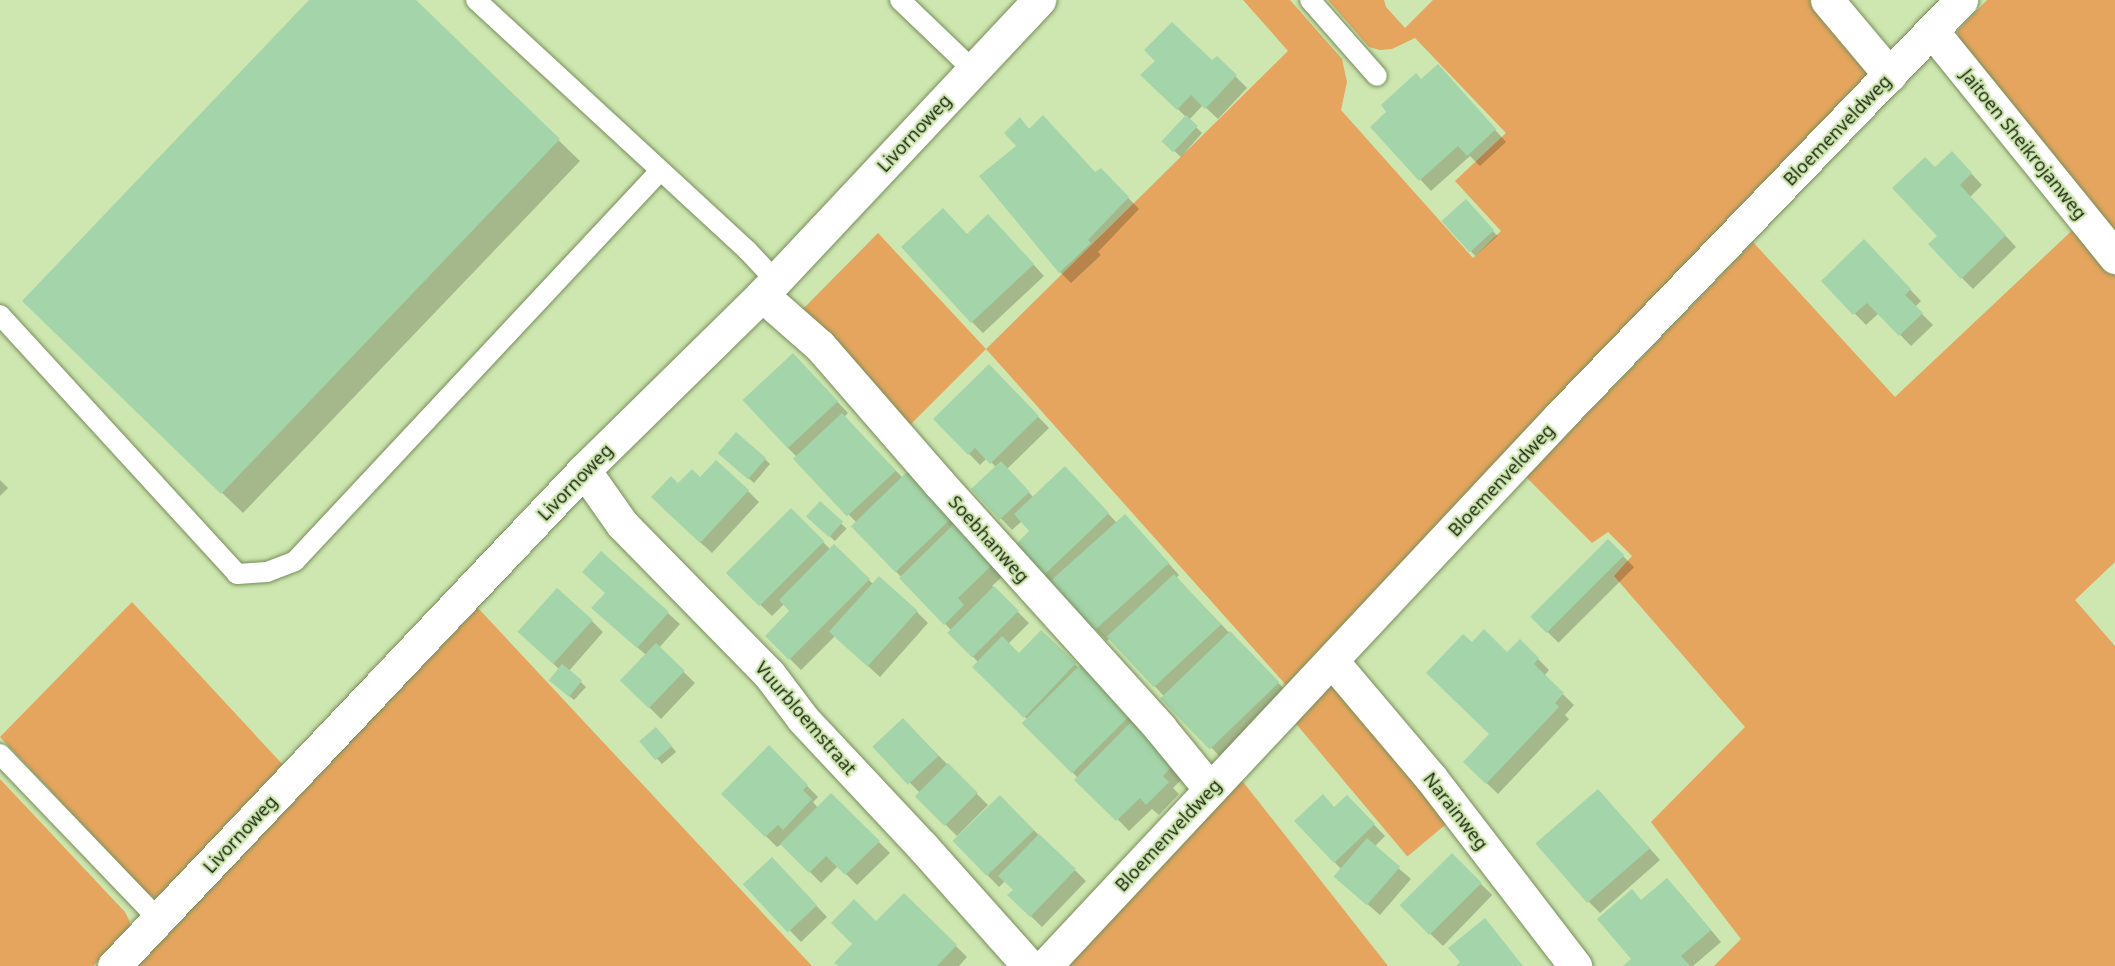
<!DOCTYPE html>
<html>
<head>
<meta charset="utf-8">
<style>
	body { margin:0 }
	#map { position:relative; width:2115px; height:966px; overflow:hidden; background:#cee7b0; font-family:"Noto Sans",sans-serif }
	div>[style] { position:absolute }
	.green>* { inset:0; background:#e5a55e; transform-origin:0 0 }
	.shadow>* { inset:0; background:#0003; transform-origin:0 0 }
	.building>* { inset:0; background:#a4d4a9; transform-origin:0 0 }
	.roads { filter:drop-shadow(0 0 2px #778d5a) drop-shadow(0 0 2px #778d5a) }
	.lane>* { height:20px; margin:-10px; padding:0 10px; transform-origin:10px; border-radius:10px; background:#fff }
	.street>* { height:33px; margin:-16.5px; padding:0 16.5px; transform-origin:16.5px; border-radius:16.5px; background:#fff }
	span { translate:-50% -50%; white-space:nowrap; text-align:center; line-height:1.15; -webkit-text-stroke:4.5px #cee7b0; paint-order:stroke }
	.street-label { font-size:18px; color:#1d2611 }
</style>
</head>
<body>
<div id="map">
	<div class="green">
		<div style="clip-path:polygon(1243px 0,1290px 0,1342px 59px,1347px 82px,1341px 110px,1473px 258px,1501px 231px,1455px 181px,1506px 133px,1415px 38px,1392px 49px,1380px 50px,1369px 47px,1328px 0,1384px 0,1386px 7px,1405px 28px,1433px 0,1814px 0,1868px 74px,1286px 685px,986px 349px,907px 428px,802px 310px,878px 233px,986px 349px,1288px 51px)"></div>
		<div style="clip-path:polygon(1987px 0,2115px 0,2115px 248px,1958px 41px,1958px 30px)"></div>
		<div style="clip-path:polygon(2079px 224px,2115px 271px,2115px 562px,2075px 600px,2115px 646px,2115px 966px,1714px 966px,1741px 939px,1651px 822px,1745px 727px,1614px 576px,1632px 556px,1608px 532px,1592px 543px,1526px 477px,1753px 242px,1895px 397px)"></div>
		<div style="clip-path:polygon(132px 602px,284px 766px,156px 898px,148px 894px,0 737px)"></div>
		<div style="clip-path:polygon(478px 608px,812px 966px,132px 966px)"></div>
		<div style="left:1336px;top:675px;width:185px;height:62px;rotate:50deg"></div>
		<div style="clip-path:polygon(1240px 778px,1388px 966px,1062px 966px)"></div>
		<div style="clip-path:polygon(0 779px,125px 912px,130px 922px,129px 930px,93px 966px,0 966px)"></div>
	</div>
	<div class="shadow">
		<div style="clip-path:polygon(311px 0,414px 0,580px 161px,243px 513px,45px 322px)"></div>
		<div style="clip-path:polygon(1217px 58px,1247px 88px,1218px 119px,1203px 105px,1189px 120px,1202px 133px,1181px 157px,1163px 141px,1186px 117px,1143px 75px,1212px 62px)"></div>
		<div style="clip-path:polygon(1449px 78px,1506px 142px,1480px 166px,1470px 156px,1431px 191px,1372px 127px,1421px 81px)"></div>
		<div style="clip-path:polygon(1020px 119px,1030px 130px,1096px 173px,1101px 170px,1139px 209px,1098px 252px,1101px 255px,1071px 283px,1060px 272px,1018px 146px)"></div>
		<div style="clip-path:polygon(1952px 153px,1982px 185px,1970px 197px,2016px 247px,1973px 289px,1962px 278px,1939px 237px,1935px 169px)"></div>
		<div style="left:1466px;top:201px;width:47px;height:30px;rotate:48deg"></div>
		<div style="clip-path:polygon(999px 227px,1044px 276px,983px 333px,972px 322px,967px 235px)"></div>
		<div style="clip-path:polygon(1864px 241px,1921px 301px,1915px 307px,1933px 325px,1911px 346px,1879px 313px,1866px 325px,1823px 281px)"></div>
		<div style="clip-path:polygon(804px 366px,848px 413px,844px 417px,903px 478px,907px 474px,1003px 576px,992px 586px,1029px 623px,1008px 644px,1019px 655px,1041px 632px,1079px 668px,1144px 723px,1137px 730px,1184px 777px,1173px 788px,1179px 794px,1159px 815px,1152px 809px,1129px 831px,1025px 723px,1028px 720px,975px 667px,979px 663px,949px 632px,951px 630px,853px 526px,857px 523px,796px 460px,798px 458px,788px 448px)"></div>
		<div style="clip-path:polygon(989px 366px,1049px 428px,1007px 469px,1034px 498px,1076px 479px,1117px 523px,1136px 527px,1179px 575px,1176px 578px,1289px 694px,1222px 759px,1110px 638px,1107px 641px,1044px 575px,1032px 531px,1022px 521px,1012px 530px,973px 489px,996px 467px,987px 458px,980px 465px,935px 419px)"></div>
		<div style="clip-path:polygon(726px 459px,765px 459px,770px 464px,754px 483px)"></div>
		<div style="clip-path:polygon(701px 479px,748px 491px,759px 502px,712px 553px,664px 509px,678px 485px)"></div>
		<div style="clip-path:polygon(0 480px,8px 488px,0 496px)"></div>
		<div style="left:820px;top:503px;width:37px;height:17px;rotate:44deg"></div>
		<div style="clip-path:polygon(791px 510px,831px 550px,834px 546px,873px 584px,917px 612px,928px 623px,880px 677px,835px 636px,801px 670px,767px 636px,791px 611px,784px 604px,772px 616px,729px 574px)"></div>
		<div style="left:1608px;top:541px;width:37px;height:107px;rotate:45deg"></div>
		<div style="clip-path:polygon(601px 553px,680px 624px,659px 648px,695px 683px,661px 719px,622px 680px,646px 655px,605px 619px,606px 593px)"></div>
		<div style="clip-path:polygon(592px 621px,603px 632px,569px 671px,586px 687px,574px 700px,556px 685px,559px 669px,531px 643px)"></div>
		<div style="clip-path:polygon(1520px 641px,1549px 670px,1544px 676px,1574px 705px,1565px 715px,1569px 719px,1498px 794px,1465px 762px,1491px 734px,1472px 644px,1507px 654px)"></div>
		<div style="clip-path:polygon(903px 720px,988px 805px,957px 836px,917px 797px,920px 793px,876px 748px)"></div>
		<div style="clip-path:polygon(662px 734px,676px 752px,662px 764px,642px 742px)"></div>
		<div style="clip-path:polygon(769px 747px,818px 797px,813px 802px,818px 808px,831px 795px,890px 853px,857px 885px,838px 866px,821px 883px,782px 844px,777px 847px,723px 794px)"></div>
		<div style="clip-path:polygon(1000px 797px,1086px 881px,1042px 927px,1009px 895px,1014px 890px,1005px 881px,999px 887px,955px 842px)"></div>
		<div style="clip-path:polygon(1347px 797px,1385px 836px,1374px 847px,1411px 879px,1380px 915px,1336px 877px,1342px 870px,1296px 821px,1335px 808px)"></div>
		<div style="clip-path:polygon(1609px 802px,1660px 860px,1600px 913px,1589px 902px)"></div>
		<div style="left:1452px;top:856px;width:56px;height:71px;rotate:44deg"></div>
		<div style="clip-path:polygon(783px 870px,827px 917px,801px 942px,745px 884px)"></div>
		<div style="clip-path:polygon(1678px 891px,1721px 942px,1693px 966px,1625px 966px,1633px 959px,1641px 901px)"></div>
		<div style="clip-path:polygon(904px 895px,967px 957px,959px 966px,840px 966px)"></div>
	</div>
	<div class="building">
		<div style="clip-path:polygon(309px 0,416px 0,560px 139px,221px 494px,22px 301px)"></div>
		<div style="clip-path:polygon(1172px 22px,1212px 60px,1217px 56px,1237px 75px,1205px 109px,1191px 95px,1177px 110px,1140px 75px,1155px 61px,1144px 50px)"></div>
		<div style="clip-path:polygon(1438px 64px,1496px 129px,1467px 156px,1458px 146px,1419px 181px,1370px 127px,1386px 112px,1381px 105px,1416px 73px,1421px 79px)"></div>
		<div style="clip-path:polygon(1043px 115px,1095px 172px,1101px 168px,1129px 197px,1088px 240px,1091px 243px,1059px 273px,979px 176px,1016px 146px,1004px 133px,1020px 117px,1029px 129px)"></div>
		<div style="left:1186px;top:115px;width:16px;height:36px;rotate:43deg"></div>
		<div style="clip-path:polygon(1952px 151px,1972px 173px,1960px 185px,2006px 235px,1961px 279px,1928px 244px,1937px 236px,1892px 188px,1925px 157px,1935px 167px)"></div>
		<div style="left:1466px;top:199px;width:42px;height:33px;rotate:48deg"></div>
		<div style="clip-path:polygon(943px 208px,967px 234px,988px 214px,1034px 264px,971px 323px,901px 247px)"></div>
		<div style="clip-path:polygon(1864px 239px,1911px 289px,1905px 295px,1923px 313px,1899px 336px,1867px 303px,1853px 315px,1821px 281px)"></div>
		<div style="left:793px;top:353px;width:66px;height:69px;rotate:47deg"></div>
		<div style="clip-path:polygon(989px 364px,1039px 416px,990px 464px,975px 448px,968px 455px,933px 419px)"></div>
		<div style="left:842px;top:413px;width:79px;height:67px;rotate:47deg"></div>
		<div style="left:736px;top:432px;width:40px;height:28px;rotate:41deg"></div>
		<div style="clip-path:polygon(716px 460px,749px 490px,700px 543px,651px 497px,671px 476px,678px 483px,692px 469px,700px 477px)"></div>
		<div style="left:1001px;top:461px;width:42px;height:41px;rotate:47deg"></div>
		<div style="clip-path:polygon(1065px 466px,1109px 513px,1043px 576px,1014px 546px,1029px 531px,1014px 514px)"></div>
		<div style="left:907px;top:472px;width:64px;height:78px;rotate:46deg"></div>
		<div style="left:820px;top:501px;width:31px;height:21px;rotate:42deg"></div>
		<div style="left:791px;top:508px;width:47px;height:92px;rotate:45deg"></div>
		<div style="left:1125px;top:514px;width:66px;height:101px;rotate:48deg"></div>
		<div style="clip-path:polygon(954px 524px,993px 564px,958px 598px,964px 605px,944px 625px,899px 578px)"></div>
		<div style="left:1608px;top:539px;width:23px;height:110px;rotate:45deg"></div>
		<div style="clip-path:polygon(834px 544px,870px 579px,789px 660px,765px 636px,789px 611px,779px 600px)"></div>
		<div style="clip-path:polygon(601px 551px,669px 612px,637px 648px,591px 608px,605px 593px,582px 572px)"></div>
		<div style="left:1174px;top:574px;width:69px;height:92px;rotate:47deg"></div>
		<div style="left:879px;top:576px;width:52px;height:75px;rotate:42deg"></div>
		<div style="left:994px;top:586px;width:35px;height:66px;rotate:45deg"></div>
		<div style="left:557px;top:588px;width:48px;height:59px;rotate:42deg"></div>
		<div style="clip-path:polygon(1484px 629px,1507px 652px,1520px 639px,1539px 658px,1534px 664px,1564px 693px,1555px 703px,1559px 707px,1486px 784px,1463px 762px,1489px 734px,1426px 673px,1463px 634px,1472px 642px)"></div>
		<div style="clip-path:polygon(1041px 630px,1076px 663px,1024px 718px,972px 667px,1002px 636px,1019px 653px)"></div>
		<div style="left:1230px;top:631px;width:71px;height:97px;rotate:46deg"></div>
		<div style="left:656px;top:643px;width:40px;height:52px;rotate:44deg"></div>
		<div style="left:1084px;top:661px;width:71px;height:88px;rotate:45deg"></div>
		<div style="left:562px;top:664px;width:26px;height:21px;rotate:39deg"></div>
		<div style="left:903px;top:718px;width:52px;height:42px;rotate:47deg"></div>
		<div style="clip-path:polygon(1131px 722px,1174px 764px,1163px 776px,1169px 782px,1146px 805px,1140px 798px,1116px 821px,1074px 780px)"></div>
		<div style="left:656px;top:727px;width:25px;height:22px;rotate:50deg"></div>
		<div style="clip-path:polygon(769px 745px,808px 785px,803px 790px,812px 799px,783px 830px,778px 825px,765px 837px,721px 794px)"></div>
		<div style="left:948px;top:763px;width:42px;height:47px;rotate:45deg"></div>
		<div style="left:1598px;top:789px;width:79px;height:83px;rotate:49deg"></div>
		<div style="clip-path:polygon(831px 793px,880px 841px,845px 875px,826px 856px,809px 873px,780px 844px)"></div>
		<div style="clip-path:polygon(1323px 794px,1334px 807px,1347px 795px,1375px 824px,1334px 863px,1294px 821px)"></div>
		<div style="left:1000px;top:795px;width:49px;height:66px;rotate:46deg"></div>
		<div style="clip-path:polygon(1039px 834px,1076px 869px,1030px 917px,1007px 895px,1013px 890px,998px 876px)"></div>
		<div style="left:1367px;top:838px;width:44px;height:51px;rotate:41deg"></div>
		<div style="left:1452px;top:853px;width:42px;height:74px;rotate:45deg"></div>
		<div style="left:772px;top:857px;width:66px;height:40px;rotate:47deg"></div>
		<div style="clip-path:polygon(1667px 878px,1711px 930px,1681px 956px,1690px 966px,1623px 966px,1631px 959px,1597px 919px,1632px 889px,1641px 900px)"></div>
		<div style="clip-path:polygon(904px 893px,957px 945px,937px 966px,838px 966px,834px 963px,852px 944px,831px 923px,854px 899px,876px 921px)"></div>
		<div style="clip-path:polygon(1485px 918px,1523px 966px,1456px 966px,1460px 962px,1448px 948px)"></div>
	</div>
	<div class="roads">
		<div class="lane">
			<div style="left:476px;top:0;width:369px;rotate:42.7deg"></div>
			<div style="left:747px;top:250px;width:42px;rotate:46.9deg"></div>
			<div style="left:900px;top:0;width:101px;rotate:43.8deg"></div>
			<div style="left:1310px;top:0;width:101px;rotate:48.6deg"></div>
			<div style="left:0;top:315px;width:351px;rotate:47.5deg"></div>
			<div style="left:237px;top:574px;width:30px;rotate:-4deg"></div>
			<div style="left:267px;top:572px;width:30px;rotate:-21deg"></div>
			<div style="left:295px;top:561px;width:534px;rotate:-46.9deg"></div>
			<div style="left:0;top:754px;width:230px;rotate:46.2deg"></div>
		</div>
		<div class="street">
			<div style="left:1827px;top:0;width:98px;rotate:50deg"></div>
			<div style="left:1932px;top:31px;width:291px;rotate:51deg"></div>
			<div style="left:762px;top:295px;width:77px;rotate:41.3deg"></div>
			<div style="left:820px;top:346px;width:181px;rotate:49deg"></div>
			<div style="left:939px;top:483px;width:330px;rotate:47.9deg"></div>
			<div style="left:1160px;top:728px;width:79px;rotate:50.7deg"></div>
			<div style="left:584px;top:470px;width:66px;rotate:54.9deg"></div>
			<div style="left:622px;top:524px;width:210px;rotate:45.6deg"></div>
			<div style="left:769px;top:674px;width:56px;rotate:52.9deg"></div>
			<div style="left:803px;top:719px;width:174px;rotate:46.9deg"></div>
			<div style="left:922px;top:846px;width:161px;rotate:48.3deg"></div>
			<div style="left:1332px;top:661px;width:153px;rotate:49.8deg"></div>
			<div style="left:1431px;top:778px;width:237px;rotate:52.5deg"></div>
			<div style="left:114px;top:966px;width:683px;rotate:-46.54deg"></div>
			<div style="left:584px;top:470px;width:250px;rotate:-44.5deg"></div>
			<div style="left:762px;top:295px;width:405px;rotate:-46.8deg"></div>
			<div style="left:1045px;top:966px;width:753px;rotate:-46.88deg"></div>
			<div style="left:1560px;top:416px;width:578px;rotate:-46.05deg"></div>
		</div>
	</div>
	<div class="street-label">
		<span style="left:1837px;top:130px;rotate:-46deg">Bloemenveldweg</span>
		<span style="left:914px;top:133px;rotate:-47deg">Livornoweg</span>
		<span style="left:2024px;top:144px;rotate:51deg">Jaitoen Sheikrojanweg</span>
		<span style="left:1501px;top:480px;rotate:-47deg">Bloemenveldweg</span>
		<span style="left:575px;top:482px;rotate:-46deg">Livornoweg</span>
		<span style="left:989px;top:539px;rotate:48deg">Soebhanweg</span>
		<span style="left:806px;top:718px;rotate:49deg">Vuurbloemstraat</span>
		<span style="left:1456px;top:811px;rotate:52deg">Narainweg</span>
		<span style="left:240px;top:834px;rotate:-47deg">Livornoweg</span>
		<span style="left:1168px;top:835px;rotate:-47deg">Bloemenveldweg</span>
	</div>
</div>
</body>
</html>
